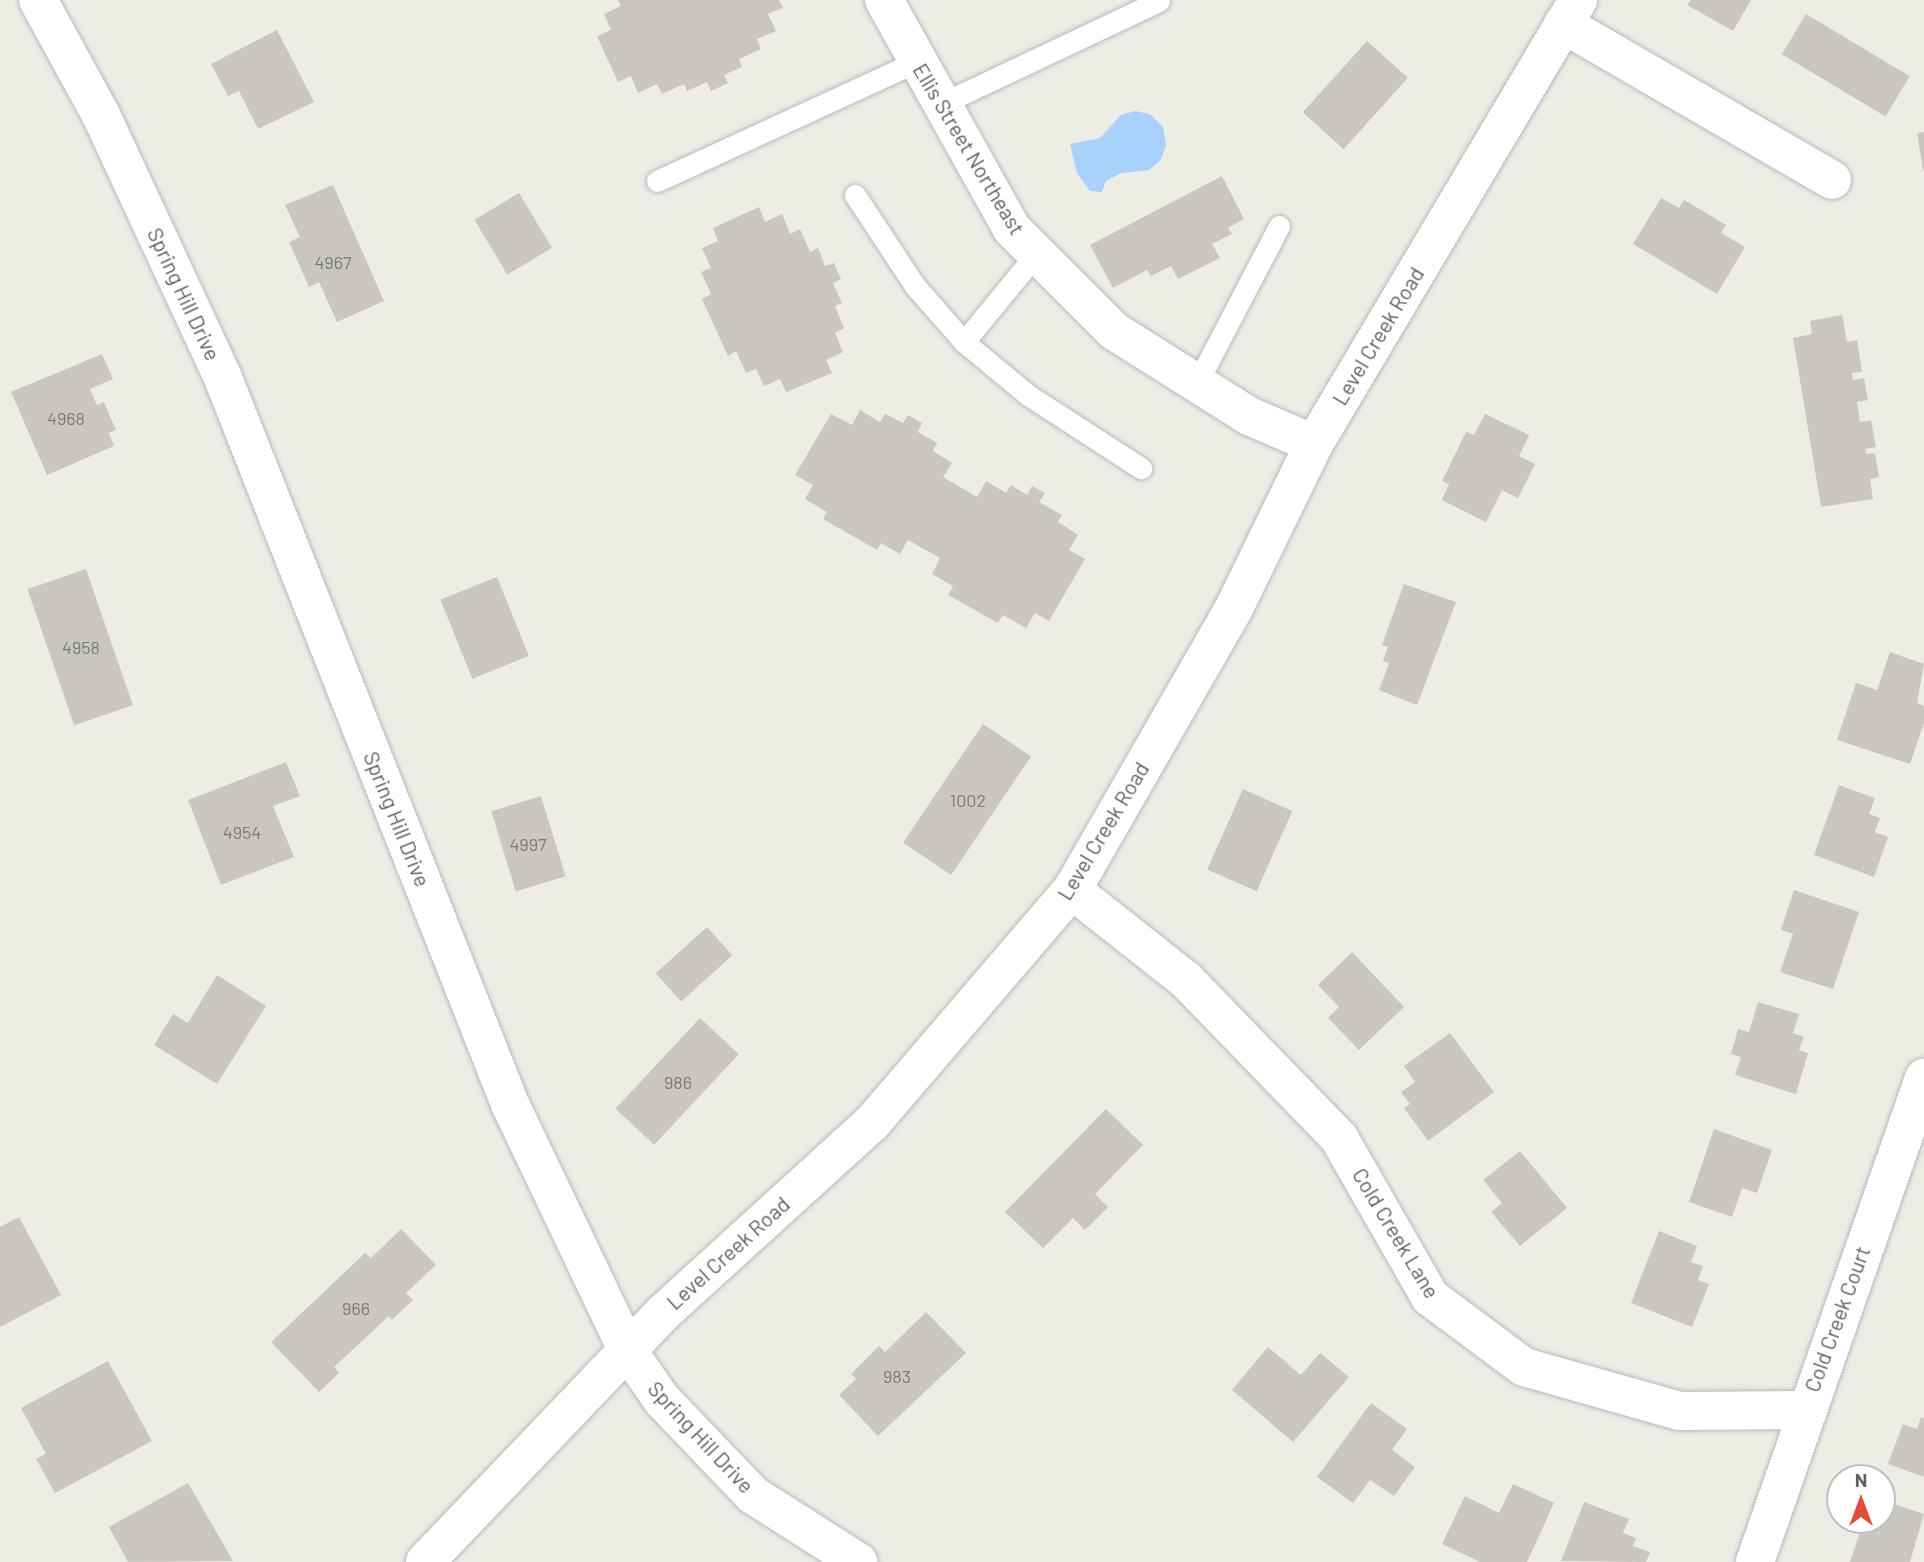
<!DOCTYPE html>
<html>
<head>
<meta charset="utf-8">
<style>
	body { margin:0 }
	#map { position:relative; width:1924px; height:1562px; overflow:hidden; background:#eeede5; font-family:Barlow,sans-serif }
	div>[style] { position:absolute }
	.water>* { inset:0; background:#a8d1fb }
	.building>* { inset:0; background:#cac7c2; transform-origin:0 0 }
	.roads { filter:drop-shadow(0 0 2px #b7b9be) drop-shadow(0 0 2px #b7b9be) }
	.lane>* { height:21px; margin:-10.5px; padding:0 10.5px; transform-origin:10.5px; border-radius:10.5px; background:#fff }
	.street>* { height:38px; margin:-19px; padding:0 19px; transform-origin:19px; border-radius:19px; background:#fff }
	.secondary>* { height:38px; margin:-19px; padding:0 19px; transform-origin:19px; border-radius:19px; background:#fff }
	span { translate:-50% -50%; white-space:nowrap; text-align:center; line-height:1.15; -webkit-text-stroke:5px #fff; paint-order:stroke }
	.number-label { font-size:18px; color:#78797c }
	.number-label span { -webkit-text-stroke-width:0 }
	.street-label { font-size:21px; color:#5c5f64 }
	.north { position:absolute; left:1826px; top:1464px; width:70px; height:70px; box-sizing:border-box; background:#fff; border:2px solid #bebfc1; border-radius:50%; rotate:0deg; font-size:19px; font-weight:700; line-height:28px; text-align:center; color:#5c5f64 }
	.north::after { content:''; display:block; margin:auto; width:24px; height:32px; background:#e05038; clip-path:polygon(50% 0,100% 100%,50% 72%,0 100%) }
</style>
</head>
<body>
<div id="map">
	<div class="water">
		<div style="clip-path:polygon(1135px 111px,1150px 114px,1163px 127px,1166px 145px,1161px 160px,1149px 170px,1121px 173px,1106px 181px,1102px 192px,1090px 191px,1077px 173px,1070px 144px,1100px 138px,1121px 115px)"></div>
	</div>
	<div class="building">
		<div style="clip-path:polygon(618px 0,779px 0,783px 8px,768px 14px,776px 31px,757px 39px,761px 49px,739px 59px,742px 67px,724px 75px,728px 83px,711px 91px,707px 82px,687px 91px,684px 84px,662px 94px,657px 84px,638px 93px,631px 76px,618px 82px,597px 36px,611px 30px,604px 14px,621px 6px)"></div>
		<div style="clip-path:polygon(1691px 0,1751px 0,1733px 31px,1687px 5px)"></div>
		<div style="left:1806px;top:14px;width:121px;height:47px;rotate:31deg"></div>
		<div style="clip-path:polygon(277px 30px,314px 102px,258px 129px,239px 91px,228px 96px,211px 64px)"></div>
		<div style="left:1367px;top:41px;width:55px;height:96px;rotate:42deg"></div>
		<div style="clip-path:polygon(1924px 132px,1924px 170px,1923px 170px,1917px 133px)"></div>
		<div style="clip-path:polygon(1222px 176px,1244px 219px,1228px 228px,1232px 234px,1212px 244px,1220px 258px,1178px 279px,1171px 266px,1151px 276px,1147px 270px,1113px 288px,1090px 245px)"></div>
		<div style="clip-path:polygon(333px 185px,384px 301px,337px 322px,319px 282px,309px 287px,289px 242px,300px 237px,285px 205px)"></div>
		<div style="left:519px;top:193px;width:64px;height:52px;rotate:59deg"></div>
		<div style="clip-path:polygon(1661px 198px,1679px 208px,1684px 200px,1726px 225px,1721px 233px,1745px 247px,1717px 294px,1633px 244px)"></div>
		<div style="clip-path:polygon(759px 207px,765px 222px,782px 214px,790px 234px,800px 229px,810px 252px,818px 248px,825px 266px,834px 263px,841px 279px,833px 283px,842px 303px,835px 306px,844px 328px,835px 333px,843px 352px,826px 360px,832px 373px,786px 392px,780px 379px,764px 386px,756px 369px,746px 373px,736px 351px,728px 356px,702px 299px,711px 294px,701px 272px,711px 268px,702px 248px,718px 241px,713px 228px)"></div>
		<div style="clip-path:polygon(1842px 315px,1847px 342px,1857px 340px,1862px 372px,1852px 373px,1853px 380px,1864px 378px,1868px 400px,1857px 402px,1860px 422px,1871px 420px,1876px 447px,1865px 449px,1866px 454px,1875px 453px,1879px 477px,1870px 479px,1873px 499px,1821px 507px,1793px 338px,1812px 334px,1810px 321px)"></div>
		<div style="clip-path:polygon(102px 354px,113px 379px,90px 389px,97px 405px,104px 402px,116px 430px,109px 433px,114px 446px,47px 475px,11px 392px)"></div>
		<div style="clip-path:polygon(860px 410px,880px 422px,885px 414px,903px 423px,908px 415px,922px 423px,918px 432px,937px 443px,933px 451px,952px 463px,943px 477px,977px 497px,986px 481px,1006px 493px,1011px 485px,1027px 495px,1032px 486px,1045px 493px,1039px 502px,1062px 515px,1058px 522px,1078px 535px,1069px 550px,1085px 559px,1049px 621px,1035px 613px,1026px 628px,1003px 615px,998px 623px,948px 595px,953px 586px,932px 574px,940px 558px,908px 540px,900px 554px,881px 543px,877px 550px,823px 519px,827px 512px,805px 499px,813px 485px,795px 475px,831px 414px,852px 425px)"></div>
		<div style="clip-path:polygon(1485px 414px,1529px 435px,1519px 456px,1535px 464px,1518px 498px,1502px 490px,1486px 522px,1442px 500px,1449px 484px,1442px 481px,1466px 432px,1474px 435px)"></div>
		<div style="left:86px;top:569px;width:144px;height:62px;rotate:71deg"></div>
		<div style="left:497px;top:577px;width:85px;height:61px;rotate:68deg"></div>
		<div style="clip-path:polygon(1404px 584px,1456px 602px,1417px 705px,1379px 690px,1389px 663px,1383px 661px,1388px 647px,1382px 645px)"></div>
		<div style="clip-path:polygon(1890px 652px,1924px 664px,1917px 703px,1924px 706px,1924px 723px,1910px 764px,1837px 740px,1856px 683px,1877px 690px)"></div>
		<div style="left:983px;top:724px;width:58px;height:143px;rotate:34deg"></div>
		<div style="clip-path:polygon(286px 762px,300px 796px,273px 806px,294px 857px,221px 885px,188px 800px)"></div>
		<div style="clip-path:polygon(1839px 785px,1875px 798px,1869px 814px,1880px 818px,1875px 832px,1888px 837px,1874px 877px,1814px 855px)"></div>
		<div style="left:1243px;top:789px;width:54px;height:88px;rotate:24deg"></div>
		<div style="left:541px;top:796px;width:84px;height:52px;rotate:73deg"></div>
		<div style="clip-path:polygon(1794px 890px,1859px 912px,1833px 989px,1780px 972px,1793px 934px,1781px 930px)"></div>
		<div style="left:707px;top:927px;width:38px;height:69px;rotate:48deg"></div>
		<div style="clip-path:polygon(1352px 952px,1404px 1007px,1359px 1050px,1328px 1018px,1339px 1007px,1318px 985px)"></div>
		<div style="clip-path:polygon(217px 975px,266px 1006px,217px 1084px,154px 1045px,173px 1014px,188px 1023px)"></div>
		<div style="clip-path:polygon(1758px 1002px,1799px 1014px,1793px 1033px,1804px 1037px,1799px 1050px,1808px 1053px,1796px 1094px,1735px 1075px,1741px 1057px,1731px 1054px,1738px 1029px,1749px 1032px)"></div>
		<div style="left:700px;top:1018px;width:53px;height:124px;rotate:43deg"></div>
		<div style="clip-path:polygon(1450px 1033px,1494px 1092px,1428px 1141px,1404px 1108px,1410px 1104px,1401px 1092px,1415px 1082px,1404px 1066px)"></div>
		<div style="clip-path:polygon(1106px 1109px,1143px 1145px,1095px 1194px,1108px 1207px,1085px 1230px,1073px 1218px,1043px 1248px,1005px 1212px)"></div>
		<div style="clip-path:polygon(1714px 1129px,1772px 1150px,1757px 1193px,1742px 1188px,1732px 1217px,1689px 1202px)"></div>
		<div style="clip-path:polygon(1520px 1151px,1567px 1208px,1520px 1246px,1491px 1212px,1502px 1203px,1483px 1180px)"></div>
		<div style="clip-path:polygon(19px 1217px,61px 1295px,0 1327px,0 1227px)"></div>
		<div style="clip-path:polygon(401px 1229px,436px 1265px,406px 1293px,413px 1300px,392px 1320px,389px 1316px,334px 1367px,339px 1373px,319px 1392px,271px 1342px,365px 1253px,371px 1258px)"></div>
		<div style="clip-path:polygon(1659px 1231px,1697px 1246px,1691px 1262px,1703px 1266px,1698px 1280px,1709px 1284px,1692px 1327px,1631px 1303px)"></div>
		<div style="clip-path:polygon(926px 1312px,966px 1353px,878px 1436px,839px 1395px,856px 1379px,851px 1374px,879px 1346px,885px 1352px)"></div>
		<div style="clip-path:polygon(1268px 1347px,1301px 1375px,1320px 1353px,1349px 1377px,1293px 1442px,1232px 1390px)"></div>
		<div style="clip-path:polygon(108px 1361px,152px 1441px,55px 1493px,36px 1459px,46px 1454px,21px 1408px)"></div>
		<div style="clip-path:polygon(1371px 1403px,1407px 1429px,1392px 1450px,1415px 1467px,1394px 1496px,1370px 1480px,1353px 1503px,1317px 1477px)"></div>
		<div style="clip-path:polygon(1921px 1417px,1924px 1418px,1924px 1477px,1888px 1464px,1903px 1424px,1917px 1429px)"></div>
		<div style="clip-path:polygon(188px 1483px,233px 1561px,128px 1562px,109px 1527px)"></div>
		<div style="clip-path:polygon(1513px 1484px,1554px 1503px,1527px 1562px,1480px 1562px,1442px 1544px,1465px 1496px,1499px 1513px)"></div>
		<div style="clip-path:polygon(1882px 1500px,1924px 1514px,1910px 1562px,1850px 1562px,1864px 1520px,1882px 1520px)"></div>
		<div style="clip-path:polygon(1584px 1502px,1629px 1519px,1623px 1533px,1636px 1538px,1633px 1546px,1650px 1552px,1646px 1562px,1561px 1561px)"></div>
	</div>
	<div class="roads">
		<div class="lane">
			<div style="left:941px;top:104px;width:241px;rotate:-25.3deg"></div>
			<div style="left:657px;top:181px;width:285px;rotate:-24.7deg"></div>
			<div style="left:855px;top:195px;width:109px;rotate:56.6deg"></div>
			<div style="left:915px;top:286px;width:74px;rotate:48.8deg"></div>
			<div style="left:1036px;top:254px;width:114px;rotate:129.3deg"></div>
			<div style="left:964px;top:342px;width:83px;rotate:39.6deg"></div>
			<div style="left:1028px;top:395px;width:135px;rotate:32.9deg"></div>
			<div style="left:1197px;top:383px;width:177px;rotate:-62.4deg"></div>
		</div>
		<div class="street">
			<div style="left:38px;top:0;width:131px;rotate:61.3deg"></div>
			<div style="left:101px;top:115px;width:290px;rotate:65.1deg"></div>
			<div style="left:223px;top:378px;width:781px;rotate:68.43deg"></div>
			<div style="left:510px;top:1104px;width:274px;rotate:64.5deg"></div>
			<div style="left:628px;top:1351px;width:60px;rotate:55.2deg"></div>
			<div style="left:662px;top:1400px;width:132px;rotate:46.2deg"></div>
			<div style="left:753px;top:1495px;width:125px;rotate:32.5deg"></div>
			<div style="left:884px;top:0;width:262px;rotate:60.8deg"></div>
			<div style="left:1012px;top:229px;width:144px;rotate:45deg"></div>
			<div style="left:1114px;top:331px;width:160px;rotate:32.2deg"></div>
			<div style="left:1249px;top:416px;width:71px;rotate:23.3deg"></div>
			<div style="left:1563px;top:24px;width:311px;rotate:30.1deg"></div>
			<div style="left:1072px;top:890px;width:145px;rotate:38.3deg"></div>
			<div style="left:1186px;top:980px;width:220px;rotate:45.9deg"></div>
			<div style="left:1339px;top:1138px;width:183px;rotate:60.2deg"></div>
			<div style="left:1430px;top:1297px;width:117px;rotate:36.7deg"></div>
			<div style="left:1524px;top:1367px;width:162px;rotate:15.8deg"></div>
			<div style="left:1680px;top:1411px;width:125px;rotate:-0.5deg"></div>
			<div style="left:1755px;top:1562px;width:513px;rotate:-70.75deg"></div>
		</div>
		<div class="secondary">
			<div style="left:425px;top:1562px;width:344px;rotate:-46.3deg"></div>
			<div style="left:663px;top:1313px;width:282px;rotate:-42.3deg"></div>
			<div style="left:872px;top:1123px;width:307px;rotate:-49.4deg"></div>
			<div style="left:1072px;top:890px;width:325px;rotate:-60.1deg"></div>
			<div style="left:1234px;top:608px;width:182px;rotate:-64deg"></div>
			<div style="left:1314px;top:444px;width:517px;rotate:-59.26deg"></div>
		</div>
	</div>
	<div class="number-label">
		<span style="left:333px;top:262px">4967</span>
		<span style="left:66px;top:418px">4968</span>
		<span style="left:81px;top:647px">4958</span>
		<span style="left:968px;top:800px">1002</span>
		<span style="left:242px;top:832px">4954</span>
		<span style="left:528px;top:844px">4997</span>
		<span style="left:678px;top:1082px">986</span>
		<span style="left:356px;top:1308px">966</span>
		<span style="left:897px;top:1376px">983</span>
	</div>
	<div class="street-label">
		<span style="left:969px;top:149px;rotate:59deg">Ellis Street Northeast</span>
		<span style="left:184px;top:294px;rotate:65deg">Spring Hill Drive</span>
		<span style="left:1378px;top:336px;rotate:-59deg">Level Creek Road</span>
		<span style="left:397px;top:819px;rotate:68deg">Spring Hill Drive</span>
		<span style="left:1103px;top:831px;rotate:-59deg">Level Creek Road</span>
		<span style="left:1396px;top:1233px;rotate:59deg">Cold Creek Lane</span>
		<span style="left:728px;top:1253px;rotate:-42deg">Level Creek Road</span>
		<span style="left:1837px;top:1319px;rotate:-70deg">Cold Creek Court</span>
		<span style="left:701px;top:1437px;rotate:47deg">Spring Hill Drive</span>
	</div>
	<div class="north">N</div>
</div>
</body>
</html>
